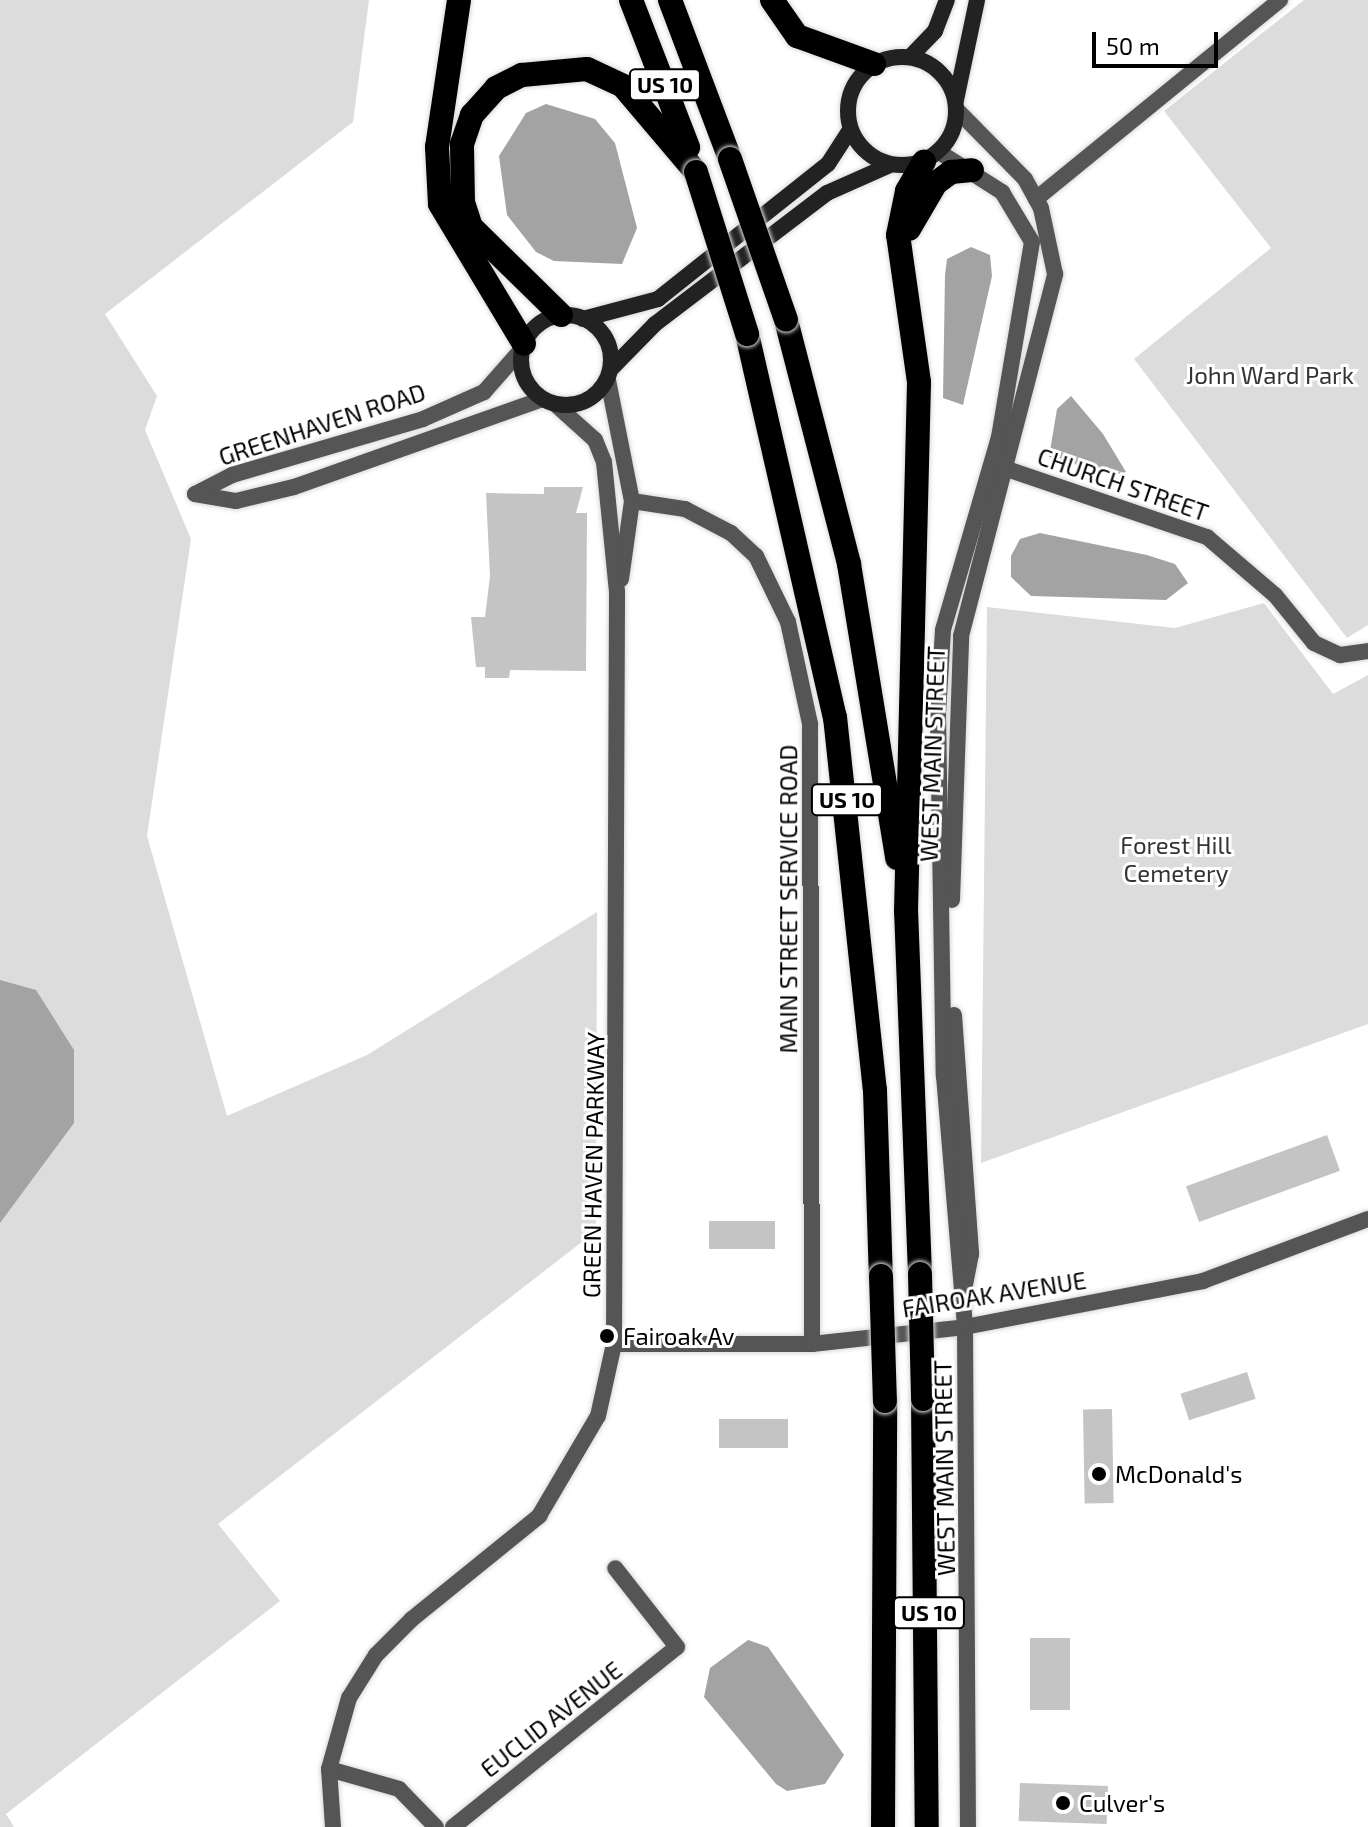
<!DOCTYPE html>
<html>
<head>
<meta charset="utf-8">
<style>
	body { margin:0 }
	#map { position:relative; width:1368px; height:1827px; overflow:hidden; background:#fff; font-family:"Exo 2",sans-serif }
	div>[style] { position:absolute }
	.green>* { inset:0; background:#dcdcdc }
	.water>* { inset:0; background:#a3a3a3 }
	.building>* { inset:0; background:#c4c4c4; transform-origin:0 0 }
	.roads { filter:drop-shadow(0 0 2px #dbdbdb) drop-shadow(0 0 2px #dbdbdb) }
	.minor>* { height:16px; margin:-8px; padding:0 8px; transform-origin:8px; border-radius:8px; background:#555 }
	.tertiary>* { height:16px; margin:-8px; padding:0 8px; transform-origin:8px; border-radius:8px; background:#555 }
	.secondary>* { height:16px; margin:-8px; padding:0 8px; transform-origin:8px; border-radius:8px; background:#222 }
	.secondary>.ring { margin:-8px; padding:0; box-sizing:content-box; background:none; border:16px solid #222; border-radius:50% }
	.motorway>* { height:24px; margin:-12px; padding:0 12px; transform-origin:12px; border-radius:12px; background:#000 }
	.bridges { filter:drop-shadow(0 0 2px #dbdbdb) drop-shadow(0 0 2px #dbdbdb) }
	.motorway-bridge>* { height:24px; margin:-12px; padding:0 12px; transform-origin:12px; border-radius:12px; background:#000 }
	.dots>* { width:22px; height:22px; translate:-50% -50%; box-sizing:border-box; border:4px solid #fff; border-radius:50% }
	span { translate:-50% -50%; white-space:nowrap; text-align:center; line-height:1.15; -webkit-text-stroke:6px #fff; paint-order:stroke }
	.shield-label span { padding:2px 6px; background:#fff; border:2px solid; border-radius:6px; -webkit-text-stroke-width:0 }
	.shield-label { font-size:22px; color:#000; font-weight:700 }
	.park-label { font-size:24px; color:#333 }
	.street-label { font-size:24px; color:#000 }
	.poi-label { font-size:24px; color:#000 }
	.left { translate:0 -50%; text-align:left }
	.scale { position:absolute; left:1092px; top:32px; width:126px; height:36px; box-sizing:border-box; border:4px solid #000; border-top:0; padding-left:10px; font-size:24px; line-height:28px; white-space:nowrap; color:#000; -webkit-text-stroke:6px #fff; paint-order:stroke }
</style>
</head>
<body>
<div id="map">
	<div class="green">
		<div style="clip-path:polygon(0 0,369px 0,353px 122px,105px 314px,157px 396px,145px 430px,191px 539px,147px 836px,227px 1116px,367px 1055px,597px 912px,596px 1231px,218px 1524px,280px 1601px,6px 1814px,14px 1827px,0 1827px)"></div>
		<div style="clip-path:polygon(1304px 0,1368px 0,1368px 625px,1347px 638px,1134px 359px,1271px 248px,1164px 111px)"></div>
		<div style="clip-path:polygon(1264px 603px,1333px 694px,1368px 675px,1368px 1024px,981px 1163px,987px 607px,1175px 628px)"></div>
	</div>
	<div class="water">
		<div style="clip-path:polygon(546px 104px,595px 119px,615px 143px,637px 228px,622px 264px,554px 261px,536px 252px,507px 215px,499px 156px,526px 113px)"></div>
		<div style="clip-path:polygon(971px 247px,990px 255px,992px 276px,963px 405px,943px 398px,945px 275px,947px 259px)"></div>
		<div style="clip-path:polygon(1071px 396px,1103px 434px,1126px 472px,1113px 475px,1049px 457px,1057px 409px)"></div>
		<div style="clip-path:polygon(1040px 533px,1147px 555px,1175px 564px,1188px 583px,1166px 600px,1031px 596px,1011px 577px,1011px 556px,1020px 539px)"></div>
		<div style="clip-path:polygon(0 980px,36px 990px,74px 1050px,74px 1123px,0 1223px)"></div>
		<div style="clip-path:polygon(748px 1640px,768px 1647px,844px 1755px,825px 1784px,787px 1791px,776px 1784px,704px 1697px,710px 1668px)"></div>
	</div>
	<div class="building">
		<div style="clip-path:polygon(544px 487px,583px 487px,576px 513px,587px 513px,586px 671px,510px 670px,509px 678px,485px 678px,485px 667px,476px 667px,471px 617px,485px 617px,490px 576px,486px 493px,544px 494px)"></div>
		<div style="left:1327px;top:1135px;width:38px;height:150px;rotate:70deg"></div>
		<div style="left:709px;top:1221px;width:66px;height:28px"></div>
		<div style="left:1247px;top:1372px;width:28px;height:70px;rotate:72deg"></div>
		<div style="left:1112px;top:1409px;width:94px;height:29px;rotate:89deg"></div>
		<div style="left:719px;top:1419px;width:69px;height:29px"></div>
		<div style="left:1030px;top:1638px;width:40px;height:72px"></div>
		<div style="left:1020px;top:1783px;width:88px;height:38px;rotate:2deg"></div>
	</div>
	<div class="roads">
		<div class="minor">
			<div style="left:1036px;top:199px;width:315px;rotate:-39.2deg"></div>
			<div style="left:195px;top:494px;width:42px;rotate:9.7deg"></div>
			<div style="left:236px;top:501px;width:60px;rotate:-13.6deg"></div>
			<div style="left:294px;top:487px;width:263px;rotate:-19.5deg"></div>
			<div style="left:195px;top:494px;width:42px;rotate:-27.2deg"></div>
			<div style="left:232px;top:475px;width:199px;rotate:-16.3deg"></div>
			<div style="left:423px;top:419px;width:67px;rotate:-23.9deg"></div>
			<div style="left:484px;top:392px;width:56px;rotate:-48.6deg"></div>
			<div style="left:632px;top:501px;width:54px;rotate:8.6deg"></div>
			<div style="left:685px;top:509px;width:52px;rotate:27.6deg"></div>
			<div style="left:731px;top:533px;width:34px;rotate:43deg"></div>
			<div style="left:756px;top:556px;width:73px;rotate:64.1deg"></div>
			<div style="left:788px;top:622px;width:104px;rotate:77.8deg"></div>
			<div style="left:810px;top:724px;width:620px;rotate:89.82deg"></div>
			<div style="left:965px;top:1327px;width:242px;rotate:-10.9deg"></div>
			<div style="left:1203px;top:1281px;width:176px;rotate:-20.6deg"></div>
			<div style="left:329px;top:1769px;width:73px;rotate:15.9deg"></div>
			<div style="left:399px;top:1789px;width:53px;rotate:45.8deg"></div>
			<div style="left:453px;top:1827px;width:287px;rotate:-38.8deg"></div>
			<div style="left:677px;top:1647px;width:100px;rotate:-128.1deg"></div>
		</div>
		<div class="tertiary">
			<div style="left:939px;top:152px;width:75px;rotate:32.4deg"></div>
			<div style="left:1002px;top:192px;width:58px;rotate:59deg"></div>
			<div style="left:1032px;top:242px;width:198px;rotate:99.6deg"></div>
			<div style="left:999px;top:437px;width:201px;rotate:106.2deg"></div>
			<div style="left:943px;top:630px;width:83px;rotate:93.4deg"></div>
			<div style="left:938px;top:713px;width:363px;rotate:89.1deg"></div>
			<div style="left:944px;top:1076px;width:252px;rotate:85.2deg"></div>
			<div style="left:965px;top:1327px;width:500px;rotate:89.66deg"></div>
			<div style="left:608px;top:380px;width:123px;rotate:78.8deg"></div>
			<div style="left:632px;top:501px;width:79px;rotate:98deg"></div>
			<div style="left:998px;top:466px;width:221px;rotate:18.8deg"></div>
			<div style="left:1207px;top:537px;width:89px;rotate:40.5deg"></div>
			<div style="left:1275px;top:595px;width:62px;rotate:50.9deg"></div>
			<div style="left:1314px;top:643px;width:29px;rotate:25deg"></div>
			<div style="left:1340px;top:655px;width:28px;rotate:-8deg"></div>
			<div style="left:952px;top:900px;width:264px;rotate:-88deg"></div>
			<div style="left:961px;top:636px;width:374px;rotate:-75.4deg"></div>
			<div style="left:1055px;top:274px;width:67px;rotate:-102deg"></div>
			<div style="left:1041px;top:208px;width:33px;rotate:-119deg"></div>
			<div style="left:1025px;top:179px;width:97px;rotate:-134.6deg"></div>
			<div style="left:954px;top:1015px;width:240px;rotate:85.9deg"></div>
			<div style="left:971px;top:1254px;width:33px;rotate:101deg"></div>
			<div style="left:614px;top:1344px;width:198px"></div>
			<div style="left:812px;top:1344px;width:154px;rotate:-6.3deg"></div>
			<div style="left:333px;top:1827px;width:58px;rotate:-93.9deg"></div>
			<div style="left:329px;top:1769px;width:74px;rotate:-74.3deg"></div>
			<div style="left:349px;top:1698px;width:51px;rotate:-57.9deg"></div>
			<div style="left:376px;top:1655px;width:51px;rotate:-45deg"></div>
			<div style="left:412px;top:1619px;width:164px;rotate:-39deg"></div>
			<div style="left:539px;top:1516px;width:116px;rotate:-59.5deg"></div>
			<div style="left:598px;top:1416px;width:74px;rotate:-77.5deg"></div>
			<div style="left:614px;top:1344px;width:752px;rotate:-89.77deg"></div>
			<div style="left:617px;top:592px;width:131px;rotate:-95.7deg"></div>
			<div style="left:604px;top:462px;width:24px;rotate:-112deg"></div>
			<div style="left:595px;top:440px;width:54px;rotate:-138deg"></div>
		</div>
		<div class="secondary">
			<div class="ring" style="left:848px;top:57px;width:92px;height:92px"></div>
			<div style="left:910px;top:57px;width:36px;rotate:-46deg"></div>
			<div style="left:935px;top:31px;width:33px;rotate:-69deg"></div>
			<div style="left:956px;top:100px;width:102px;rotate:-78.1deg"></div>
			<div class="ring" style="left:521px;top:315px;width:74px;height:74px"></div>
			<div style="left:583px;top:319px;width:78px;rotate:-14.9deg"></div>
			<div style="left:658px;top:299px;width:217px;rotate:-38.5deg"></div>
			<div style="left:828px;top:164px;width:40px;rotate:-57.1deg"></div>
			<div style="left:610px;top:370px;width:64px;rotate:-45.6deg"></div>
			<div style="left:655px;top:324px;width:216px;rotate:-37.3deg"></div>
			<div style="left:827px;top:193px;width:69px;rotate:-24deg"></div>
		</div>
		<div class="motorway">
			<div style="left:459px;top:0;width:149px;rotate:98.5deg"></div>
			<div style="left:437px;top:147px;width:57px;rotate:87deg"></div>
			<div style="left:440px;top:204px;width:163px;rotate:59deg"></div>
			<div style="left:631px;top:0;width:158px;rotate:68.8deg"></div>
			<div style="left:670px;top:0;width:170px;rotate:69.3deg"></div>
			<div style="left:772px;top:0;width:44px;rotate:55.2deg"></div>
			<div style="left:797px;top:36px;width:82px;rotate:20deg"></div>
			<div style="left:909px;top:229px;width:53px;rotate:-59.6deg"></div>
			<div style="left:936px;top:183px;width:19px;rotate:-36deg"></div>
			<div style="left:951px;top:172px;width:21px;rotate:-5deg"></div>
			<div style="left:561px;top:315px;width:126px;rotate:-135.6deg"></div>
			<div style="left:471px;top:227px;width:25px;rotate:-108deg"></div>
			<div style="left:463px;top:203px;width:59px;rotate:-91deg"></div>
			<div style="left:462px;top:144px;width:31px;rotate:-71deg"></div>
			<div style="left:472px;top:115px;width:36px;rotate:-48deg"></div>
			<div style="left:496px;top:88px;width:29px;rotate:-27deg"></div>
			<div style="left:522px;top:75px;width:65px;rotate:-5.3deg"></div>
			<div style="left:587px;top:69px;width:40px;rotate:25deg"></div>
			<div style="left:623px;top:86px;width:113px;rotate:49.7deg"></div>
			<div style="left:786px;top:320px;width:252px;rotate:75.5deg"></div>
			<div style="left:849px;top:564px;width:298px;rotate:80.7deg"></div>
			<div style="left:747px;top:334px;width:393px;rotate:77.1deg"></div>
			<div style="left:835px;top:717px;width:375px;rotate:83.9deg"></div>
			<div style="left:875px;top:1090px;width:186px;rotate:88.2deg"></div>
			<div style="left:920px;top:1274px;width:363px;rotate:-92.2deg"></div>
			<div style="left:906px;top:911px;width:529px;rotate:-88.59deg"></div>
			<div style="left:919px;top:382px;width:148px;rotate:-98.1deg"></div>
			<div style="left:898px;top:235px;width:45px;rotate:-78.4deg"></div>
			<div style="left:907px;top:191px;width:34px;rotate:-60deg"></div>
			<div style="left:923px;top:1399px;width:428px;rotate:89.5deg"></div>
			<div style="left:883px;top:1827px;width:426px;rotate:-89.7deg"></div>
		</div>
	</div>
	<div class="bridges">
		<div class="motorway-bridge">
			<div style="left:730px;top:159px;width:170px;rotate:70.8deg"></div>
			<div style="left:696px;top:172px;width:170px;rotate:72.5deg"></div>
			<div style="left:920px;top:1274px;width:125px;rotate:88.6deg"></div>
			<div style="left:881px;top:1276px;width:125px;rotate:88.2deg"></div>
		</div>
	</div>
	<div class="dots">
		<div style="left:607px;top:1336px;background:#000"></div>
		<div style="left:1099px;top:1474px;background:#000"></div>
		<div style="left:1063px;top:1803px;background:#000"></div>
	</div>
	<div class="shield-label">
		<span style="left:665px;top:85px">US 10</span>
		<span style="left:847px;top:800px">US 10</span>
		<span style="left:929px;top:1613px">US 10</span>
	</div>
	<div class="park-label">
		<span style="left:1270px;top:375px">John Ward Park</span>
		<span style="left:1176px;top:859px">Forest Hill<br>Cemetery</span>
	</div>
	<div class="street-label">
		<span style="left:322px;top:424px;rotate:-18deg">GREENHAVEN ROAD</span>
		<span style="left:1123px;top:484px;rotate:19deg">CHURCH STREET</span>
		<span style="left:932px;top:754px;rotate:-88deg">WEST MAIN STREET</span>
		<span style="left:788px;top:899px;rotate:-90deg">MAIN STREET SERVICE ROAD</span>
		<span style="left:593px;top:1165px;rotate:-89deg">GREEN HAVEN PARKWAY</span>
		<span style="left:994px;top:1294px;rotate:-9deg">FAIROAK AVENUE</span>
		<span style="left:944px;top:1468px;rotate:-91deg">WEST MAIN STREET</span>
		<span style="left:551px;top:1719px;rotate:-38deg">EUCLID AVENUE</span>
	</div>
	<div class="poi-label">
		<span class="left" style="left:623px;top:1336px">Fairoak Av</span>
		<span class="left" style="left:1115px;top:1474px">McDonald's</span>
		<span class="left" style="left:1079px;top:1803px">Culver's</span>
	</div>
	<div class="scale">50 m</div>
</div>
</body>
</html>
